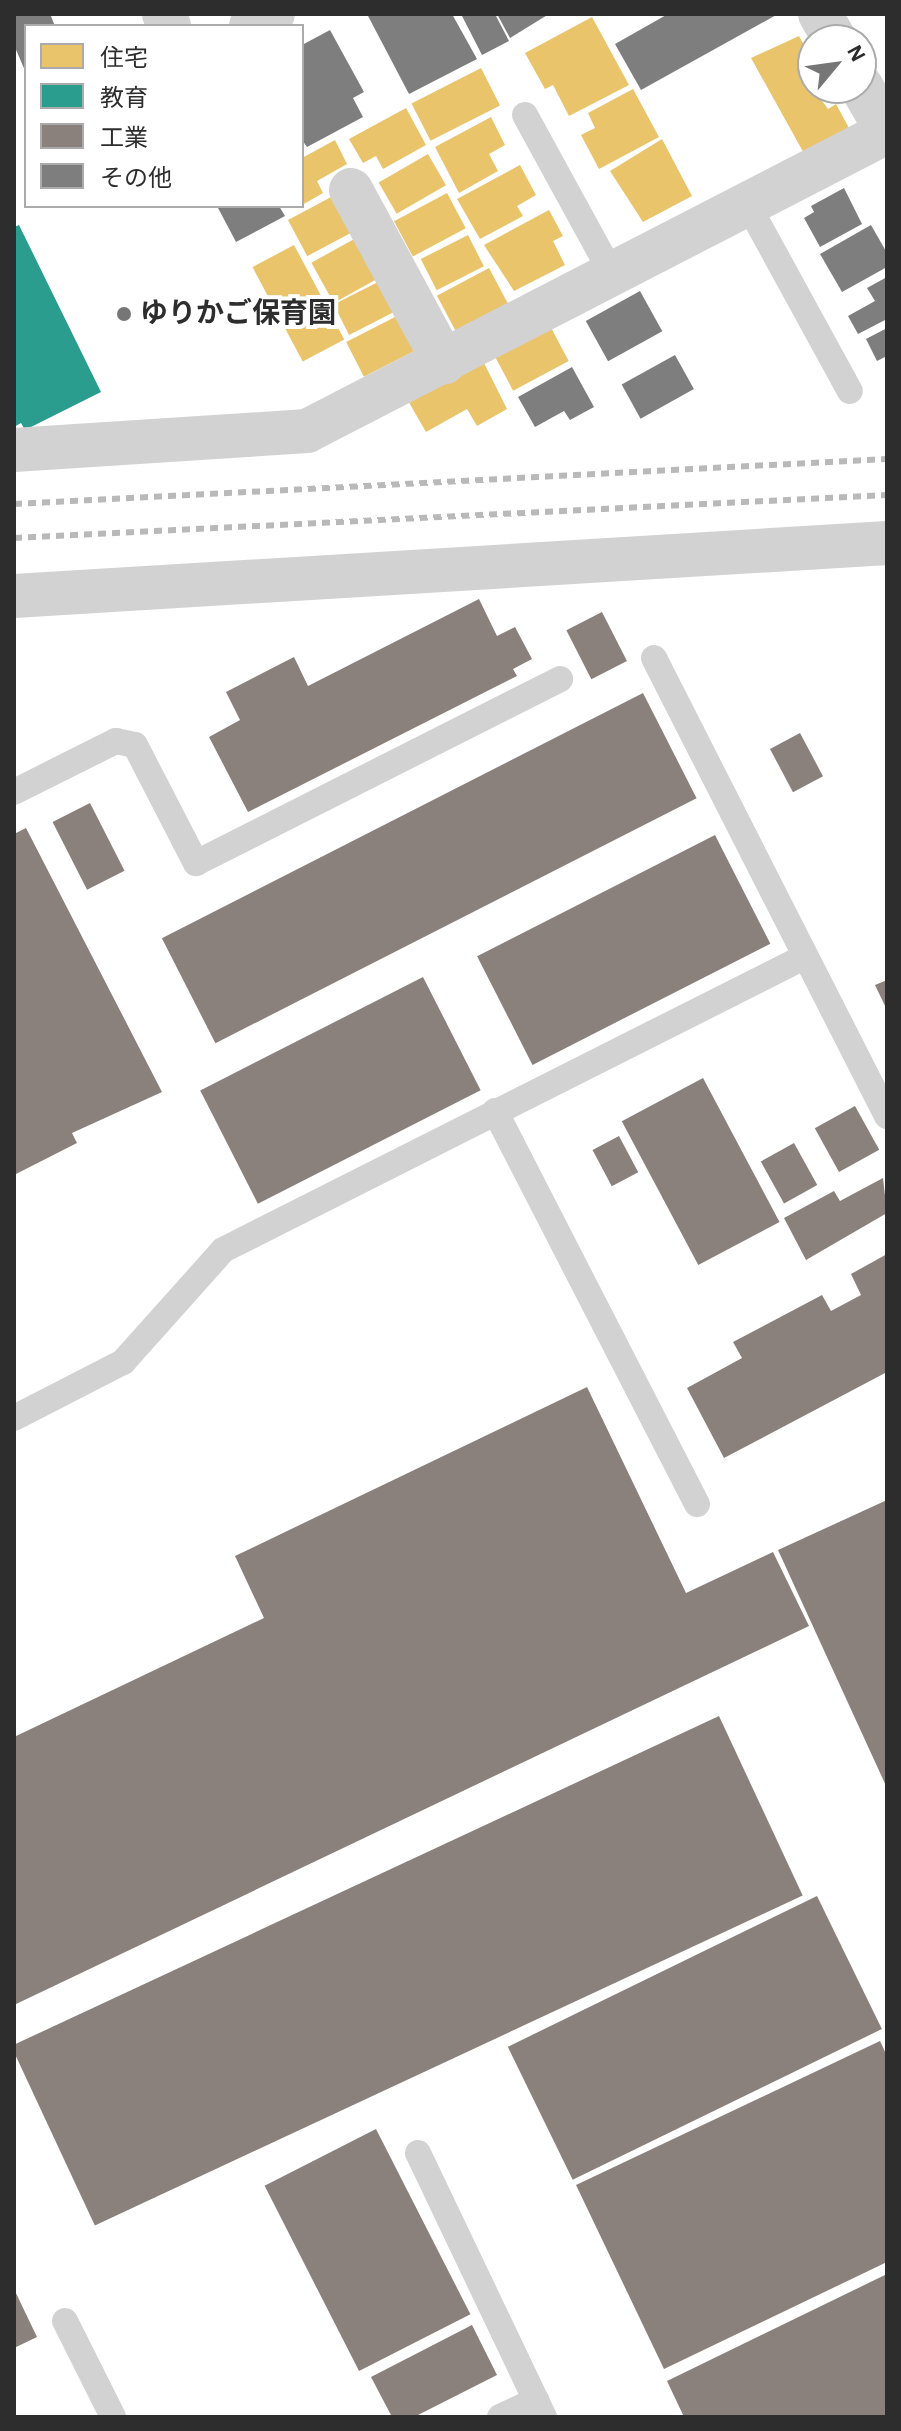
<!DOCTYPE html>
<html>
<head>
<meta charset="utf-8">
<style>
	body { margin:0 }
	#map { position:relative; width:901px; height:2431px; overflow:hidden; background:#fff; font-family:"Alegreya Sans","Noto Sans JP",sans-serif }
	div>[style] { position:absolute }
	.homes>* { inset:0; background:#e9c46a; transform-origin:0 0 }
	.schools>* { inset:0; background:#2a9d8f }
	.industry>* { inset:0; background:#8a817c; transform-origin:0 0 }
	.building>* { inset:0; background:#7e7e7e; transform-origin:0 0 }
	.lane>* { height:26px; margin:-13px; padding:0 13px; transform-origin:13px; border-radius:13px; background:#d2d2d2 }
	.street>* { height:44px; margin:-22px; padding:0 22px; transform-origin:22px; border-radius:22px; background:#d2d2d2 }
	.rail>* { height:6px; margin-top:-3px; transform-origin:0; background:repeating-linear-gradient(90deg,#b9b9b9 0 8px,transparent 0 14px) }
	.dots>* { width:22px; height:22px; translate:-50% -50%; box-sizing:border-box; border:4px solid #fff; border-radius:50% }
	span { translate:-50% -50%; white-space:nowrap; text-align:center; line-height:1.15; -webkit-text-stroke:8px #fff; paint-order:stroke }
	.poi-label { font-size:28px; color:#2d2d2d; font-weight:700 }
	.left { translate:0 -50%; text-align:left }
	.frame { position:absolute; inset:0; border:16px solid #2d2d2d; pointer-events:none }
	.legend { position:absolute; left:24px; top:24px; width:280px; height:184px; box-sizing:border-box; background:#fff; border:2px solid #ababab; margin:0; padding:10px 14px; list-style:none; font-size:24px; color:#2d2d2d }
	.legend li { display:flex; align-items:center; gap:16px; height:40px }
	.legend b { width:40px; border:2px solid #ababab }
	.north { position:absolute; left:797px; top:24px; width:80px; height:80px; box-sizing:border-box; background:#fff; border:2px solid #ababab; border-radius:50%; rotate:61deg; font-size:22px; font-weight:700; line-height:32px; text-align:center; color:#2d2d2d }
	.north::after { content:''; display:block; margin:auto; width:28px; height:36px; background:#767676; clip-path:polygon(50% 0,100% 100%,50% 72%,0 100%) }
</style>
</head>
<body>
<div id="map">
	<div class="homes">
		<div style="clip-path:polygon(592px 17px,629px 85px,569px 116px,553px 85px,545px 89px,525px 53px)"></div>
		<div style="clip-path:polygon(799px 36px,813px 61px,804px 66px,813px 88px,828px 109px,836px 104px,849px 128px,806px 157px,751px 58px)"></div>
		<div style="left:481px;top:68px;width:42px;height:78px;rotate:63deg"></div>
		<div style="clip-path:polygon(633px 89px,659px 137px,599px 169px,581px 135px,595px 128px,588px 113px)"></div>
		<div style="clip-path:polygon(406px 108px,426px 145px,383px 169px,376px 156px,363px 163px,349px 139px)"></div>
		<div style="clip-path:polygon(491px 117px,505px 145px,489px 154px,498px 171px,459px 193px,435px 147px)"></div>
		<div style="clip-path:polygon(662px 139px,692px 196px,643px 222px,610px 171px)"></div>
		<div style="clip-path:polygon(335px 140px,347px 164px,317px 181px,323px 193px,302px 205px,302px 158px)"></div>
		<div style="left:428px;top:154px;width:36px;height:57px;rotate:60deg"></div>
		<div style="clip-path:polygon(520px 165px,536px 195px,517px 206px,523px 216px,480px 239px,457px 199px)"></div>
		<div style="left:447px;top:193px;width:40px;height:60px;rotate:62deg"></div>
		<div style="left:333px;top:196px;width:41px;height:51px;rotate:62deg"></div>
		<div style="clip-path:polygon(549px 210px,563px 236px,553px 241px,565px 265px,514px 291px,484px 245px)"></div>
		<div style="left:468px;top:235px;width:35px;height:53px;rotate:63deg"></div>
		<div style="left:356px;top:238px;width:46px;height:51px;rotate:61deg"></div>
		<div style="left:294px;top:245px;width:107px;height:47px;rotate:62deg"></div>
		<div style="left:489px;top:268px;width:42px;height:59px;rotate:62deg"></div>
		<div style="left:380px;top:281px;width:34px;height:52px;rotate:63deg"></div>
		<div style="left:397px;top:316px;width:39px;height:57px;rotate:63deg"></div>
		<div style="left:549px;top:324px;width:42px;height:63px;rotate:62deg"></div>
		<div style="clip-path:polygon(481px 357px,507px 409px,477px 426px,467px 409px,426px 432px,407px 399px)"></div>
	</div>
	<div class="schools">
		<div style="clip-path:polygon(19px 225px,101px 392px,25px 430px,21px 423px,14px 427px,14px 227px)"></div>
	</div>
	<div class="industry">
		<div style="clip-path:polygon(479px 599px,497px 636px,515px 627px,532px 659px,513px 669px,517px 676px,248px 812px,209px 737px,240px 720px,226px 692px,294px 657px,308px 686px)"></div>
		<div style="left:602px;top:612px;width:55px;height:40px;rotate:63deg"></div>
		<div style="left:643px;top:693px;width:118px;height:540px;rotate:63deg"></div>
		<div style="left:800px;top:733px;width:49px;height:34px;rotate:62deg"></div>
		<div style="left:90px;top:803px;width:76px;height:42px;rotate:63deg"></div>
		<div style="clip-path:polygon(26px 828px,162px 1092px,72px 1133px,77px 1143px,14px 1175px,14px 834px)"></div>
		<div style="left:715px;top:835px;width:122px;height:267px;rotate:63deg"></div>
		<div style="left:423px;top:977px;width:127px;height:250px;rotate:63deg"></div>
		<div style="clip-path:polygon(887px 980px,887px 1010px,875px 985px)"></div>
		<div style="left:703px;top:1078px;width:163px;height:92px;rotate:62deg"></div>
		<div style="left:855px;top:1106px;width:50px;height:46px;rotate:61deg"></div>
		<div style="left:619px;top:1136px;width:41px;height:30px;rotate:62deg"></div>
		<div style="left:794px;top:1143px;width:48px;height:38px;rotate:61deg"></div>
		<div style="clip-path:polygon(883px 1178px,887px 1213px,806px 1260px,784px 1218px,834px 1191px,840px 1201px)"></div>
		<div style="clip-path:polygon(887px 1254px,887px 1372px,724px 1458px,687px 1388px,742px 1358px,733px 1342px,822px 1295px,831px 1311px,861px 1295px,851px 1274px)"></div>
		<div style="clip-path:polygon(587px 1387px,686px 1593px,773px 1552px,809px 1626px,14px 2005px,14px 1737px,264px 1618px,235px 1556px)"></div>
		<div style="clip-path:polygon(887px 1500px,887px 1788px,778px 1550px)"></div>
		<div style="left:719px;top:1716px;width:198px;height:781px;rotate:65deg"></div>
		<div style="left:817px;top:1896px;width:148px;height:344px;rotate:64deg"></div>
		<div style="clip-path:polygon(880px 2041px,887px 2056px,887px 2262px,664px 2369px,576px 2185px)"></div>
		<div style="left:376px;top:2129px;width:208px;height:125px;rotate:63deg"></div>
		<div style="clip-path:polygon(887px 2274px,887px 2417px,684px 2417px,667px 2381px)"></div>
		<div style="clip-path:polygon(14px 2289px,37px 2337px,14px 2348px)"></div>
		<div style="clip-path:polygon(472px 2325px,497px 2375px,414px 2417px,392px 2417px,371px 2377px)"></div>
	</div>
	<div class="building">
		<div style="clip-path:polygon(14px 14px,50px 14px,55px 26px,26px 26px,26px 73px,14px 45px)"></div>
		<div style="clip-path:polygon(367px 14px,452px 14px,477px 59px,409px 94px)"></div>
		<div style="clip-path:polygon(461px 14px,495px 14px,509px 41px,482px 55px)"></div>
		<div style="clip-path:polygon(497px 14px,549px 14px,510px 38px)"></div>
		<div style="clip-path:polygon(668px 14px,778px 14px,641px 90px,615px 44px)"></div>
		<div style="clip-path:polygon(330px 30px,364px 92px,353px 98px,363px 117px,307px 147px,302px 140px,302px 45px)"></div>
		<div style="clip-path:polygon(844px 188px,862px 224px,820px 247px,804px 218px,814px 212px,811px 206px)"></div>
		<div style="clip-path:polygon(217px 206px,279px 206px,285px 216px,236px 242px)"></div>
		<div style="clip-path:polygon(871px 225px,887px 253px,887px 267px,842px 292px,820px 254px)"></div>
		<div style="clip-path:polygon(887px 277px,887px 319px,858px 334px,848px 316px,875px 301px,867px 288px)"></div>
		<div style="left:640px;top:291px;width:46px;height:62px;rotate:61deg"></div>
		<div style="clip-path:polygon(887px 328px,887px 356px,877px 361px,866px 339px)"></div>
		<div style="left:675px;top:355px;width:39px;height:61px;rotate:61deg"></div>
		<div style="clip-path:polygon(572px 367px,594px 407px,570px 420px,564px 411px,535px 427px,518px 397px)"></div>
	</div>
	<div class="lane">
		<div style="left:525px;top:115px;width:183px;rotate:61.3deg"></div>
		<div style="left:748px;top:205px;width:212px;rotate:61.3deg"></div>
		<div style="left:654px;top:658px;width:514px;rotate:63.04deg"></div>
		<div style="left:14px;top:792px;width:114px;rotate:-26.6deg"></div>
		<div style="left:116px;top:741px;width:19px;rotate:12deg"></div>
		<div style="left:135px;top:745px;width:133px;rotate:62.7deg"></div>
		<div style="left:196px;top:863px;width:408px;rotate:-26.8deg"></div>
		<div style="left:495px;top:1111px;width:442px;rotate:62.8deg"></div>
		<div style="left:14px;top:1418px;width:123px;rotate:-27.2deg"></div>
		<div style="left:123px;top:1362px;width:150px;rotate:-48.2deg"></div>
		<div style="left:223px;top:1250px;width:648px;rotate:-26.76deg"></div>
		<div style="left:418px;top:2153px;width:293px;rotate:64.5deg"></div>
		<div style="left:65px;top:2321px;width:107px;rotate:63.4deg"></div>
		<div style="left:500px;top:2417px;width:40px;rotate:-25deg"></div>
	</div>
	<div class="street">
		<div style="left:164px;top:14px;width:13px;rotate:67deg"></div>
		<div style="left:820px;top:14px;width:30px;rotate:60deg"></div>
		<div style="left:251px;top:26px;width:25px;rotate:-29deg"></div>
		<div style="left:861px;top:86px;width:52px;rotate:60deg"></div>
		<div style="left:351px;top:190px;width:196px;rotate:61.6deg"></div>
		<div style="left:14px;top:450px;width:294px;rotate:-3.7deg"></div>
		<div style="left:307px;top:431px;width:653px;rotate:-27.27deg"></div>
		<div style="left:14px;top:596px;width:875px;rotate:-3.47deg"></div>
	</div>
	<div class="rail">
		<div style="left:14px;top:504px;width:874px;rotate:-2.95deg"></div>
		<div style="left:14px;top:538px;width:874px;rotate:-2.82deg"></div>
	</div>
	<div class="dots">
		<div style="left:124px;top:314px;background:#767676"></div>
	</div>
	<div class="poi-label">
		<span class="left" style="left:140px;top:314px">ゆりかご保育園</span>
	</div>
	<div class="frame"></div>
	<ul class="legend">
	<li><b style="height:22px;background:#e9c46a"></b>住宅</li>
	<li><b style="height:22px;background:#2a9d8f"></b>教育</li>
	<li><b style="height:22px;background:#8a817c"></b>工業</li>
	<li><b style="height:22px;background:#7e7e7e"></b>その他</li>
	</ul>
	<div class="north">N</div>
</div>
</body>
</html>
